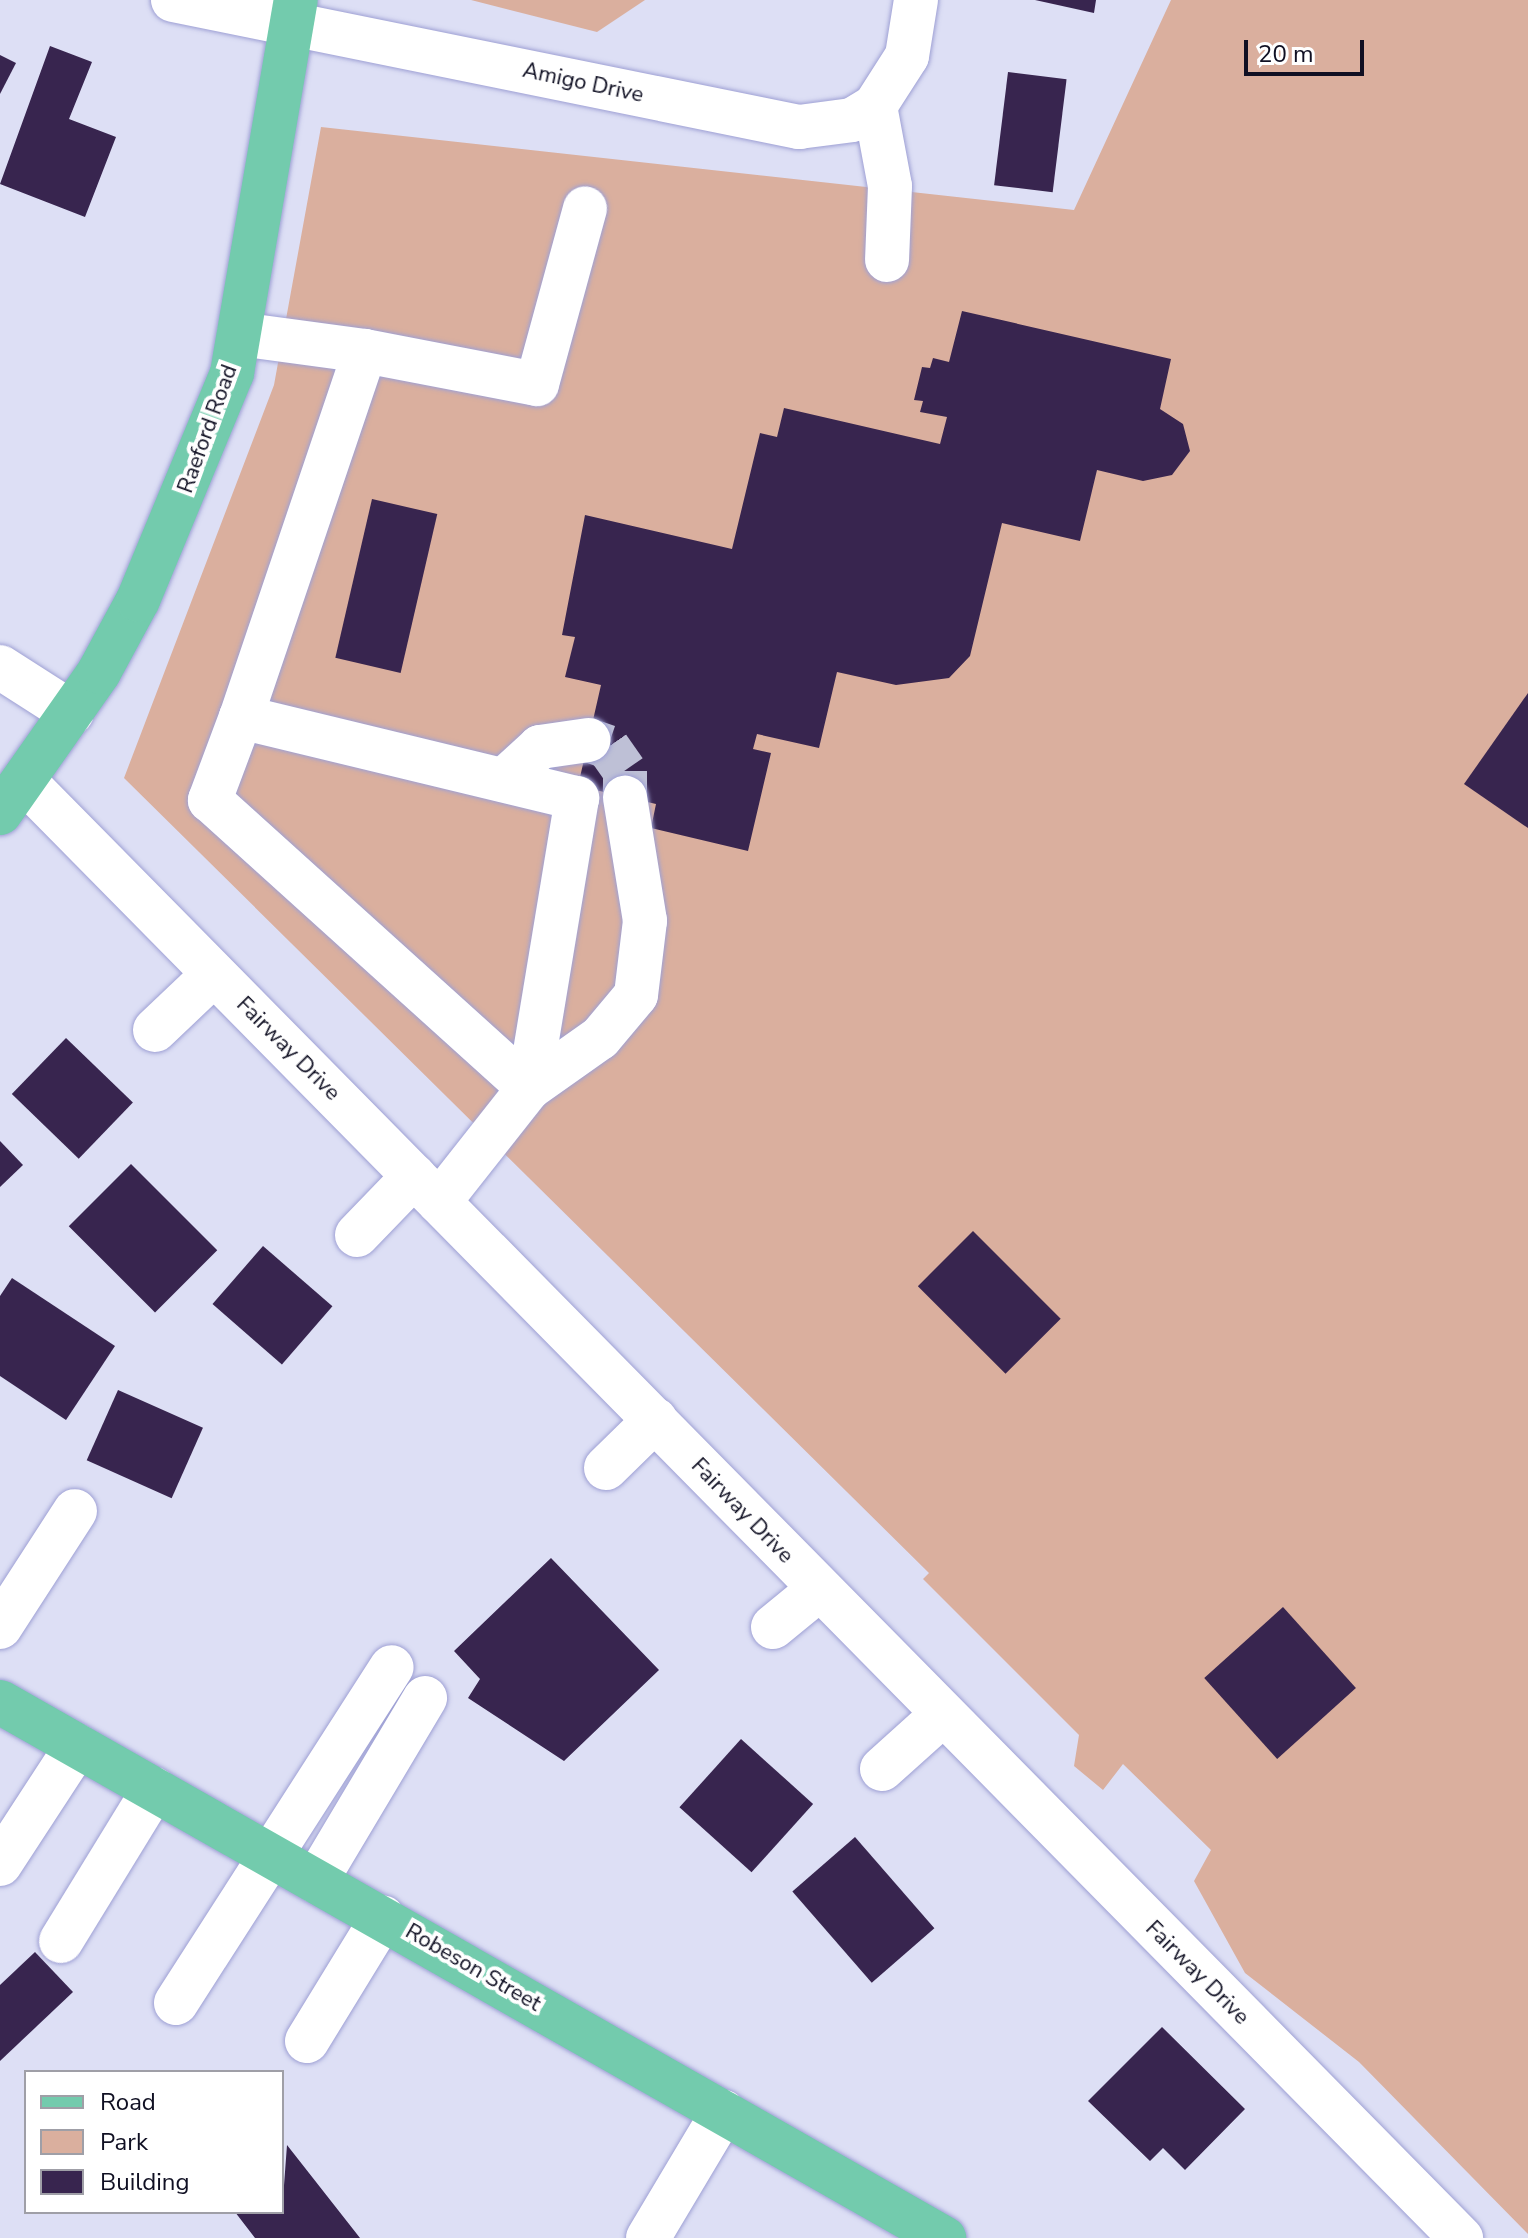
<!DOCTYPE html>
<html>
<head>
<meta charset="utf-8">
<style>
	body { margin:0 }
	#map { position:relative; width:1528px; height:2238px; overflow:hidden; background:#dddff5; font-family:"Nunito Sans",sans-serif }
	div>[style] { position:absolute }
	.green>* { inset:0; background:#daaf9e }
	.building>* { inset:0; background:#38254f; transform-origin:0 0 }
	.minor-tunnel>* { height:44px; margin-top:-22px; transform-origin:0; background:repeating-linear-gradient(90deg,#bec0d6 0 44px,transparent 0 66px) }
	.roads { filter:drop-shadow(0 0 2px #9ea0d4) drop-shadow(0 0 2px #9ea0d4) }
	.minor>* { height:44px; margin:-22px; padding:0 22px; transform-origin:22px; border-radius:22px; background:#fff }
	.major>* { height:44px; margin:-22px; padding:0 22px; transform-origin:22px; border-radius:22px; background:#73cbad }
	span { translate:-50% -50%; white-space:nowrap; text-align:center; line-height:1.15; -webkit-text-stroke:8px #fff; paint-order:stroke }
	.street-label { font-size:22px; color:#101023 }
	.legend { position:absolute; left:24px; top:2070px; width:260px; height:144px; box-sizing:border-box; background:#fff; border:2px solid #9f9fa7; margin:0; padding:10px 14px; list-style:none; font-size:24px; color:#101023 }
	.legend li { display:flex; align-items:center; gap:16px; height:40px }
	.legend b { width:40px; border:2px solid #9f9fa7 }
	.scale { position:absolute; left:1244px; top:40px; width:120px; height:36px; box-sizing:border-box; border:4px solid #101023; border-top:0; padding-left:10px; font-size:24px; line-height:28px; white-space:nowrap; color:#101023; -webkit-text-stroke:6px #fff; paint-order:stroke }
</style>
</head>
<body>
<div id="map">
	<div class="green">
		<div style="clip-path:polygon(471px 0,645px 0,597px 32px)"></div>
		<div style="clip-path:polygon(1171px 0,1528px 0,1528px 2234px,1359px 2062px,1245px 1973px,1194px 1881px,1211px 1850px,1123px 1764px,1103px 1790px,1074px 1766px,1079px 1735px,923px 1579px,929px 1573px,124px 778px,274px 385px,321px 127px,1074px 210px)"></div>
	</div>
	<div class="building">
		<div style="clip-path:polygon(1035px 0,1096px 0,1094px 13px)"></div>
		<div style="clip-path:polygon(50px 46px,92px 62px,69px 119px,116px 137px,85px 217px,0 184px)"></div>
		<div style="clip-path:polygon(0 55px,16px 63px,0 94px)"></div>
		<div style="left:1008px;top:72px;width:59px;height:114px;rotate:7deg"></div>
		<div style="clip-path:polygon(962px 311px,1171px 359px,1160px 409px,1183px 424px,1190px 451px,1172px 475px,1143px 481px,1097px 470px,1080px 541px,1002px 523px,970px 656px,949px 678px,896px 685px,837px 672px,819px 748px,757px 734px,753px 749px,771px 753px,748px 851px,651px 828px,656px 804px,578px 786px,601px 685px,565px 677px,575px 637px,562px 635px,585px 515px,732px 549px,760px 433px,777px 437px,784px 408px,940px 444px,947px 417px,920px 412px,923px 401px,914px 400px,922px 367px,930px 368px,933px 358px,949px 362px)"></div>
		<div style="left:372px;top:499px;width:67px;height:163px;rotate:13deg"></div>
		<div style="clip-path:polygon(1528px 693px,1528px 828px,1464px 784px)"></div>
		<div style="left:66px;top:1038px;width:93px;height:78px;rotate:44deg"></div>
		<div style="clip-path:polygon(0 1141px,23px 1165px,0 1187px)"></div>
		<div style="left:131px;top:1164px;width:122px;height:88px;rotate:45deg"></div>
		<div style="left:973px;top:1231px;width:124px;height:78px;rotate:45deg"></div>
		<div style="left:263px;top:1246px;width:92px;height:77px;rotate:41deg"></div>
		<div style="clip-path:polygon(12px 1278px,115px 1346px,66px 1420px,0 1376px,0 1296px)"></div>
		<div style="left:118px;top:1390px;width:93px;height:77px;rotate:24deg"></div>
		<div style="clip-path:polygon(551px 1558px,659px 1670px,564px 1761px,468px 1698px,480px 1679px,454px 1651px)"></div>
		<div style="left:1283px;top:1607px;width:109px;height:106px;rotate:48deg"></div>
		<div style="left:741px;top:1739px;width:97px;height:92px;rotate:42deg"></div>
		<div style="left:855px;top:1837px;width:121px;height:83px;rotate:49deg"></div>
		<div style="clip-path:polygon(35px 1952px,73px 1992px,0 2061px,0 1985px)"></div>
		<div style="clip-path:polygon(1162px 2027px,1245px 2109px,1185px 2170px,1163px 2148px,1150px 2161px,1088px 2101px)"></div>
		<div style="clip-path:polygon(287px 2145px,360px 2238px,255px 2238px,235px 2212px,282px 2212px)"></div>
	</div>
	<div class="minor-tunnel">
		<div style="left:588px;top:740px;width:21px;rotate:19deg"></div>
		<div style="left:608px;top:747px;width:29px;rotate:55deg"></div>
		<div style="left:625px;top:771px;width:27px;rotate:90deg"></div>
	</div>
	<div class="roads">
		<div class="minor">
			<div style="left:173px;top:0;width:639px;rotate:11.47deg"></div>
			<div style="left:799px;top:127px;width:53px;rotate:-7.5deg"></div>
			<div style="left:852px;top:120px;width:27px;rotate:-31deg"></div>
			<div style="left:875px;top:106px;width:59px;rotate:-57.4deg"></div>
			<div style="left:907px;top:56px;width:57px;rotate:-80.9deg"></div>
			<div style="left:875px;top:106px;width:81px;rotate:79.4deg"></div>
			<div style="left:890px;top:186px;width:74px;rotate:92.3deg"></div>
			<div style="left:239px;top:334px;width:127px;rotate:7.7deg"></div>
			<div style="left:365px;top:351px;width:386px;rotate:108.7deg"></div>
			<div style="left:241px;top:717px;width:346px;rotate:13.6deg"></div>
			<div style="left:577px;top:798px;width:294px;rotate:99.4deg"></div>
			<div style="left:529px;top:1088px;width:145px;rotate:128.3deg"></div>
			<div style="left:365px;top:351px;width:175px;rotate:10.9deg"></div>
			<div style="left:537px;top:384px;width:182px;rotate:-74.7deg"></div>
			<div style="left:0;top:667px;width:85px;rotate:32.6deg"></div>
			<div style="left:241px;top:717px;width:89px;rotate:110.5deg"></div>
			<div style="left:210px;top:800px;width:430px;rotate:42.1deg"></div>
			<div style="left:529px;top:1088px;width:87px;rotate:-35.2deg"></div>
			<div style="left:600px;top:1038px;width:56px;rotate:-50.1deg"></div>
			<div style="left:636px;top:995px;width:75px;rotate:-83.1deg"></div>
			<div style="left:645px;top:921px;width:125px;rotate:-99.2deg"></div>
			<div style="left:504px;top:780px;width:49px;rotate:-42.5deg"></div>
			<div style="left:540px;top:747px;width:49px;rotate:-8.3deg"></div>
			<div style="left:26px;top:783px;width:2044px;rotate:45.4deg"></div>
			<div style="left:155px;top:1030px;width:81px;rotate:-43.5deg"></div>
			<div style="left:357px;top:1235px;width:82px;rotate:-46deg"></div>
			<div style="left:606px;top:1468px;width:69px;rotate:-44.4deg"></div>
			<div style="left:0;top:1627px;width:138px;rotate:-57.1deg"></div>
			<div style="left:773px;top:1627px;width:58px;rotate:-39.4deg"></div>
			<div style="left:882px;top:1769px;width:81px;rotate:-42deg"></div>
			<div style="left:0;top:1864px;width:141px;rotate:-56.9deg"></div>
			<div style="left:316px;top:1881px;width:213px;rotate:-59.2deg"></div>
			<div style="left:61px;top:1941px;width:178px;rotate:-58.5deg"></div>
			<div style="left:176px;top:2003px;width:399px;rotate:-57.3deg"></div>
			<div style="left:307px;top:2041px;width:145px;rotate:-58.5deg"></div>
			<div style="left:648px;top:2238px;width:147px;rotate:-59.2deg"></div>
		</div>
		<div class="major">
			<div style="left:0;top:813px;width:172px;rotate:-54.9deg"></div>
			<div style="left:99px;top:672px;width:82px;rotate:-61.6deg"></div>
			<div style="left:138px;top:600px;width:246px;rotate:-67.5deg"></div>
			<div style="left:232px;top:373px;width:378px;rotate:-80.3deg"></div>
			<div style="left:0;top:1702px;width:1086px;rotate:29.59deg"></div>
		</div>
	</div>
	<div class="street-label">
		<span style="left:583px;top:83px;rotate:12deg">Amigo Drive</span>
		<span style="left:208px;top:429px;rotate:-70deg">Raeford Road</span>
		<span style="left:288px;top:1049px;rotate:45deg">Fairway Drive</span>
		<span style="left:742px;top:1511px;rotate:46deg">Fairway Drive</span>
		<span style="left:473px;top:1968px;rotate:30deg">Robeson Street</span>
		<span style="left:1197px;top:1973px;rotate:45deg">Fairway Drive</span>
	</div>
	<ul class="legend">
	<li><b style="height:10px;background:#73cbad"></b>Road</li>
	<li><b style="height:22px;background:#daaf9e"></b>Park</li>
	<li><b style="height:22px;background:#38254f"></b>Building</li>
	</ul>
	<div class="scale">20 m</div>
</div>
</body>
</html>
